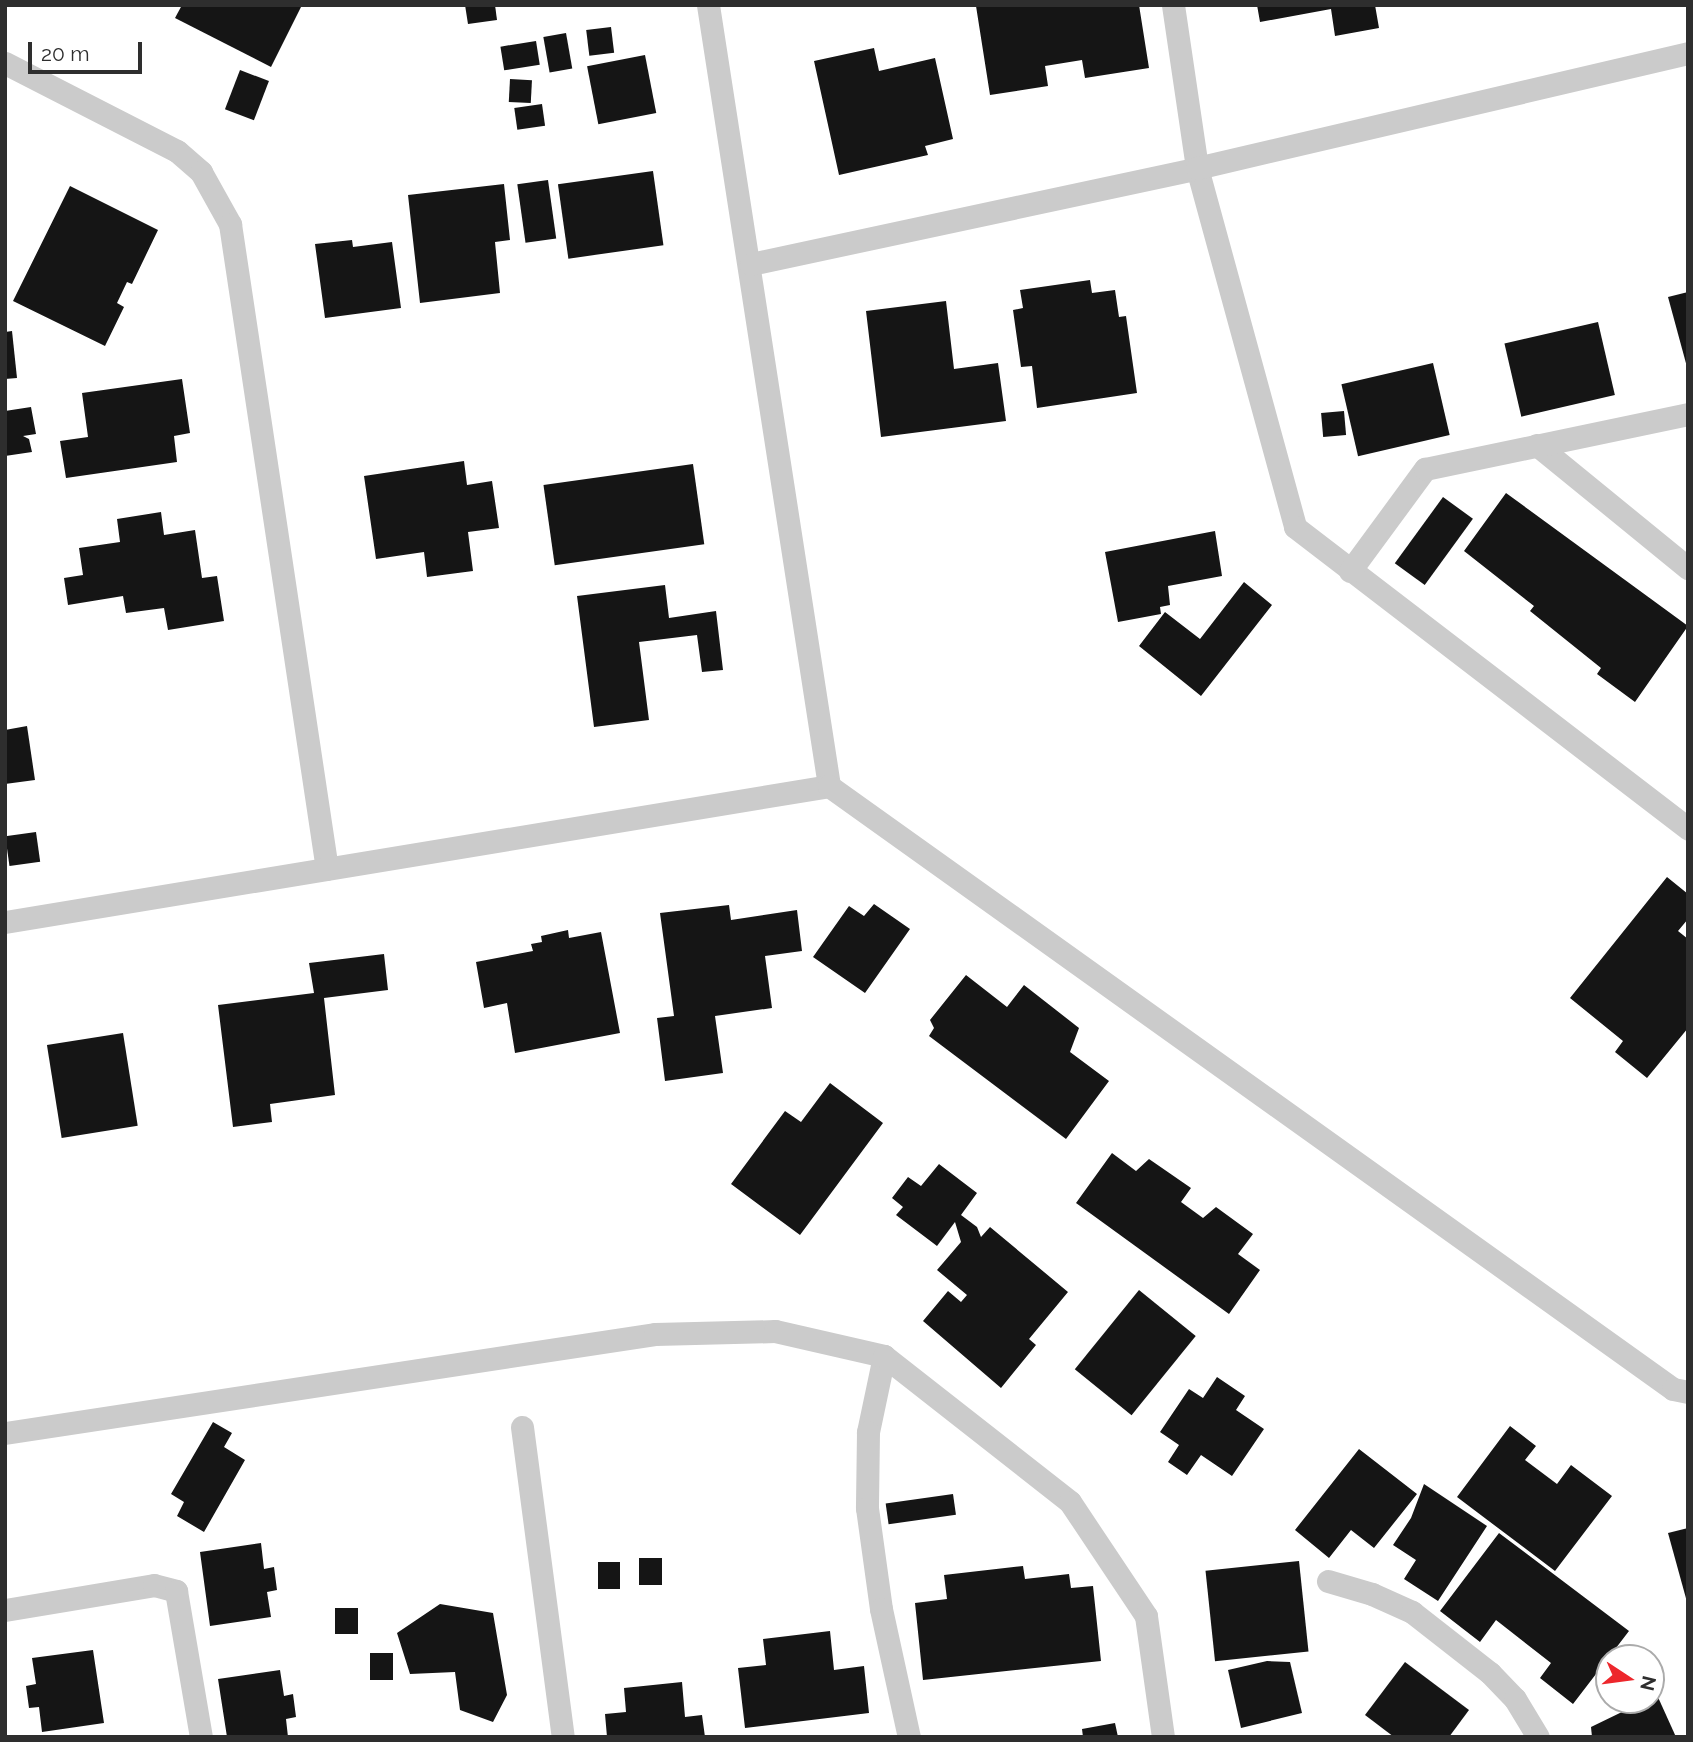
<!DOCTYPE html>
<html>
<head>
<meta charset="utf-8">
<style>
	body { margin:0 }
	#map { position:relative; width:1693px; height:1742px; overflow:hidden; background:#fff; font-family:Raleway,sans-serif }
	div>[style] { position:absolute }
	.building>* { inset:0; background:#151515; transform-origin:0 0 }
	.lane>* { height:23px; margin:-11.5px; padding:0 11.5px; transform-origin:11.5px; border-radius:11.5px; background:#cbcbcb }
	span { translate:-50% -50%; white-space:nowrap; text-align:center; line-height:1.15; -webkit-text-stroke:7px #fff; paint-order:stroke }
	.frame { position:absolute; inset:0; border:7px solid #2e2e2e; pointer-events:none }
	.north { position:absolute; left:1595px; top:1644px; width:70px; height:70px; box-sizing:border-box; background:#fff; border:2px solid #ababab; border-radius:50%; rotate:103deg; font-size:19px; font-weight:700; line-height:28px; text-align:center; color:#2e2e2e }
	.north::after { content:''; display:block; margin:auto; width:24px; height:32px; background:#ed272c; clip-path:polygon(50% 0,100% 100%,50% 72%,0 100%) }
	.scale { position:absolute; left:28px; top:42px; width:114px; height:32px; box-sizing:border-box; border:4px solid #2e2e2e; border-top:0; padding-left:9px; font-size:21px; line-height:24px; white-space:nowrap; color:#2e2e2e; -webkit-text-stroke:5px #fff; paint-order:stroke }
</style>
</head>
<body>
<div id="map">
	<div class="building">
		<div style="clip-path:polygon(182px 5px,302px 5px,271px 67px,175px 18px)"></div>
		<div style="clip-path:polygon(465px 5px,495px 5px,497px 20px,468px 24px)"></div>
		<div style="clip-path:polygon(1139px 5px,1149px 68px,1085px 78px,1082px 60px,1045px 66px,1048px 86px,990px 95px,976px 6px)"></div>
		<div style="clip-path:polygon(1257px 5px,1375px 5px,1379px 28px,1335px 36px,1331px 9px,1260px 22px)"></div>
		<div style="left:611px;top:27px;width:26px;height:25px;rotate:83deg"></div>
		<div style="left:566px;top:33px;width:36px;height:23px;rotate:80deg"></div>
		<div style="left:536px;top:41px;width:24px;height:36px;rotate:81deg"></div>
		<div style="clip-path:polygon(874px 48px,879px 71px,935px 58px,953px 139px,925px 146px,928px 155px,839px 175px,814px 61px)"></div>
		<div style="left:645px;top:55px;width:59px;height:59px;rotate:79deg"></div>
		<div style="left:240px;top:70px;width:31px;height:42px;rotate:21deg"></div>
		<div style="left:510px;top:79px;width:22px;height:23px;rotate:3deg"></div>
		<div style="left:542px;top:104px;width:22px;height:28px;rotate:82deg"></div>
		<div style="left:653px;top:171px;width:75px;height:96px;rotate:82deg"></div>
		<div style="left:548px;top:180px;width:59px;height:31px;rotate:82deg"></div>
		<div style="clip-path:polygon(504px 184px,510px 240px,495px 242px,500px 293px,420px 303px,408px 195px)"></div>
		<div style="clip-path:polygon(70px 186px,158px 230px,132px 284px,127px 282px,117px 303px,124px 307px,105px 346px,13px 301px)"></div>
		<div style="clip-path:polygon(352px 240px,353px 247px,392px 242px,401px 308px,325px 318px,315px 244px)"></div>
		<div style="clip-path:polygon(1090px 280px,1092px 293px,1115px 290px,1119px 317px,1126px 316px,1137px 393px,1037px 408px,1032px 366px,1021px 367px,1013px 310px,1023px 308px,1020px 290px)"></div>
		<div style="clip-path:polygon(1688px 292px,1688px 367px,1687px 367px,1668px 297px)"></div>
		<div style="clip-path:polygon(946px 301px,954px 369px,998px 363px,1006px 421px,881px 437px,866px 311px)"></div>
		<div style="left:1598px;top:322px;width:75px;height:96px;rotate:77deg"></div>
		<div style="clip-path:polygon(12px 331px,17px 378px,5px 379px,5px 332px)"></div>
		<div style="left:1433px;top:363px;width:74px;height:94px;rotate:77deg"></div>
		<div style="clip-path:polygon(182px 379px,190px 433px,174px 436px,177px 462px,66px 478px,60px 441px,88px 437px,82px 393px)"></div>
		<div style="clip-path:polygon(31px 407px,36px 434px,23px 436px,29px 439px,32px 452px,5px 456px,5px 411px)"></div>
		<div style="left:1344px;top:411px;width:24px;height:23px;rotate:85deg"></div>
		<div style="clip-path:polygon(464px 461px,467px 485px,492px 481px,499px 528px,468px 532px,473px 571px,427px 577px,424px 552px,376px 559px,364px 476px)"></div>
		<div style="left:693px;top:464px;width:81px;height:151px;rotate:82deg"></div>
		<div style="clip-path:polygon(1506px 493px,1688px 626px,1635px 702px,1597px 674px,1601px 668px,1530px 611px,1534px 606px,1464px 551px)"></div>
		<div style="left:1443px;top:497px;width:37px;height:82px;rotate:36deg"></div>
		<div style="clip-path:polygon(161px 512px,164px 535px,195px 530px,202px 578px,217px 576px,224px 621px,168px 630px,164px 608px,126px 613px,123px 596px,68px 605px,64px 578px,83px 575px,79px 548px,120px 542px,117px 519px)"></div>
		<div style="clip-path:polygon(1215px 531px,1222px 576px,1168px 586px,1170px 605px,1160px 607px,1161px 614px,1118px 622px,1105px 552px)"></div>
		<div style="clip-path:polygon(1244px 582px,1272px 605px,1201px 696px,1139px 646px,1165px 612px,1200px 639px)"></div>
		<div style="clip-path:polygon(665px 585px,669px 618px,716px 611px,723px 670px,702px 672px,697px 635px,639px 642px,649px 720px,594px 727px,577px 596px)"></div>
		<div style="clip-path:polygon(27px 726px,35px 780px,5px 784px,5px 730px)"></div>
		<div style="left:36px;top:832px;width:30px;height:31px;rotate:82deg"></div>
		<div style="clip-path:polygon(1667px 877px,1688px 894px,1688px 919px,1678px 931px,1688px 939px,1688px 1028px,1647px 1078px,1615px 1052px,1623px 1041px,1570px 998px)"></div>
		<div style="clip-path:polygon(874px 904px,910px 929px,865px 993px,813px 957px,849px 906px,864px 916px)"></div>
		<div style="clip-path:polygon(729px 905px,731px 920px,797px 910px,802px 951px,765px 956px,772px 1008px,715px 1016px,723px 1073px,665px 1081px,657px 1018px,674px 1016px,660px 913px)"></div>
		<div style="clip-path:polygon(568px 930px,569px 938px,601px 932px,620px 1033px,515px 1053px,507px 1003px,484px 1008px,476px 962px,533px 951px,531px 944px,542px 942px,541px 936px)"></div>
		<div style="clip-path:polygon(384px 954px,388px 990px,324px 998px,335px 1095px,270px 1104px,272px 1122px,233px 1127px,218px 1005px,314px 993px,309px 963px)"></div>
		<div style="clip-path:polygon(966px 975px,1007px 1007px,1024px 985px,1079px 1028px,1070px 1052px,1109px 1081px,1066px 1139px,929px 1036px,934px 1028px,930px 1020px)"></div>
		<div style="left:123px;top:1033px;width:94px;height:77px;rotate:81deg"></div>
		<div style="clip-path:polygon(830px 1083px,883px 1123px,800px 1235px,731px 1184px,785px 1111px,801px 1122px)"></div>
		<div style="clip-path:polygon(1112px 1153px,1136px 1171px,1149px 1159px,1191px 1188px,1181px 1202px,1203px 1218px,1216px 1207px,1253px 1234px,1238px 1254px,1260px 1270px,1229px 1314px,1076px 1203px)"></div>
		<div style="clip-path:polygon(939px 1164px,977px 1193px,961px 1215px,977px 1227px,981px 1237px,990px 1227px,1068px 1292px,1029px 1339px,1036px 1345px,1001px 1388px,923px 1321px,948px 1291px,961px 1302px,967px 1295px,937px 1270px,961px 1242px,955px 1222px,937px 1246px,896px 1215px,903px 1207px,892px 1198px,908px 1177px,921px 1186px)"></div>
		<div style="left:1139px;top:1290px;width:73px;height:102px;rotate:39deg"></div>
		<div style="clip-path:polygon(1217px 1377px,1245px 1396px,1236px 1410px,1264px 1429px,1232px 1476px,1201px 1455px,1187px 1475px,1168px 1462px,1179px 1445px,1160px 1432px,1189px 1389px,1203px 1398px)"></div>
		<div style="clip-path:polygon(213px 1422px,232px 1433px,224px 1447px,245px 1460px,204px 1532px,177px 1516px,184px 1502px,171px 1494px)"></div>
		<div style="clip-path:polygon(1510px 1426px,1536px 1446px,1525px 1460px,1557px 1484px,1571px 1465px,1612px 1496px,1555px 1571px,1457px 1497px)"></div>
		<div style="clip-path:polygon(1359px 1449px,1417px 1494px,1374px 1548px,1351px 1530px,1329px 1558px,1295px 1530px)"></div>
		<div style="clip-path:polygon(1424px 1484px,1487px 1526px,1438px 1601px,1404px 1579px,1416px 1560px,1393px 1545px,1411px 1518px)"></div>
		<div style="left:953px;top:1494px;width:21px;height:68px;rotate:82deg"></div>
		<div style="clip-path:polygon(1688px 1528px,1688px 1602px,1687px 1602px,1668px 1533px)"></div>
		<div style="clip-path:polygon(1499px 1533px,1629px 1631px,1573px 1704px,1540px 1678px,1551px 1663px,1496px 1620px,1480px 1642px,1440px 1611px)"></div>
		<div style="clip-path:polygon(261px 1543px,264px 1569px,274px 1567px,277px 1590px,267px 1592px,271px 1617px,210px 1626px,200px 1552px)"></div>
		<div style="left:639px;top:1558px;width:23px;height:27px"></div>
		<div style="left:1299px;top:1561px;width:91px;height:94px;rotate:84deg"></div>
		<div style="left:598px;top:1562px;width:22px;height:27px"></div>
		<div style="clip-path:polygon(1023px 1566px,1025px 1579px,1069px 1574px,1071px 1588px,1093px 1586px,1101px 1661px,923px 1680px,915px 1603px,947px 1599px,944px 1575px)"></div>
		<div style="clip-path:polygon(440px 1604px,493px 1613px,507px 1695px,493px 1722px,460px 1710px,455px 1672px,410px 1674px,397px 1633px)"></div>
		<div style="left:335px;top:1608px;width:23px;height:26px"></div>
		<div style="clip-path:polygon(830px 1631px,834px 1670px,864px 1666px,869px 1713px,745px 1728px,738px 1668px,766px 1665px,763px 1639px)"></div>
		<div style="clip-path:polygon(93px 1650px,104px 1723px,42px 1732px,39px 1707px,29px 1708px,26px 1686px,36px 1684px,32px 1658px)"></div>
		<div style="left:393px;top:1653px;width:27px;height:23px;rotate:90deg"></div>
		<div style="clip-path:polygon(1267px 1661px,1290px 1662px,1302px 1713px,1241px 1728px,1228px 1670px)"></div>
		<div style="clip-path:polygon(1405px 1662px,1469px 1710px,1449px 1737px,1394px 1737px,1365px 1715px)"></div>
		<div style="clip-path:polygon(280px 1670px,284px 1696px,293px 1694px,296px 1717px,286px 1719px,288px 1737px,227px 1737px,218px 1679px)"></div>
		<div style="clip-path:polygon(682px 1682px,685px 1717px,702px 1715px,705px 1737px,607px 1737px,605px 1714px,626px 1712px,624px 1688px)"></div>
		<div style="clip-path:polygon(1657px 1695px,1676px 1737px,1592px 1737px,1591px 1727px)"></div>
		<div style="clip-path:polygon(1115px 1723px,1118px 1737px,1083px 1737px,1082px 1729px)"></div>
	</div>
	<div class="lane">
		<div style="left:708px;top:5px;width:790px;rotate:81.19deg"></div>
		<div style="left:1173px;top:5px;width:165px;rotate:81.6deg"></div>
		<div style="left:1197px;top:168px;width:372px;rotate:74.7deg"></div>
		<div style="left:1295px;top:527px;width:496px;rotate:37.5deg"></div>
		<div style="left:5px;top:63px;width:193px;rotate:27.1deg"></div>
		<div style="left:177px;top:151px;width:32px;rotate:41deg"></div>
		<div style="left:201px;top:172px;width:60px;rotate:60.9deg"></div>
		<div style="left:230px;top:224px;width:652px;rotate:81.45deg"></div>
		<div style="left:751px;top:264px;width:456px;rotate:-12.1deg"></div>
		<div style="left:1197px;top:168px;width:504px;rotate:-13.18deg"></div>
		<div style="left:1537px;top:445px;width:195px;rotate:39.2deg"></div>
		<div style="left:1350px;top:571px;width:127px;rotate:-53.7deg"></div>
		<div style="left:1425px;top:469px;width:269px;rotate:-11.8deg"></div>
		<div style="left:5px;top:922px;width:835px;rotate:-9.37deg"></div>
		<div style="left:829px;top:786px;width:1037px;rotate:35.54deg"></div>
		<div style="left:1673px;top:1389px;width:15px;rotate:11deg"></div>
		<div style="left:884px;top:1356px;width:78px;rotate:101.9deg"></div>
		<div style="left:868px;top:1432px;width:76px;rotate:90.8deg"></div>
		<div style="left:867px;top:1508px;width:102px;rotate:82.1deg"></div>
		<div style="left:881px;top:1609px;width:131px;rotate:77.7deg"></div>
		<div style="left:522px;top:1427px;width:313px;rotate:82.5deg"></div>
		<div style="left:5px;top:1433px;width:657px;rotate:-8.66deg"></div>
		<div style="left:655px;top:1334px;width:120px;rotate:-1.4deg"></div>
		<div style="left:775px;top:1331px;width:112px;rotate:12.9deg"></div>
		<div style="left:884px;top:1356px;width:236px;rotate:38.1deg"></div>
		<div style="left:1070px;top:1502px;width:137px;rotate:56.3deg"></div>
		<div style="left:1146px;top:1616px;width:122px;rotate:82deg"></div>
		<div style="left:1328px;top:1581px;width:46px;rotate:16.5deg"></div>
		<div style="left:1372px;top:1594px;width:44px;rotate:24.2deg"></div>
		<div style="left:1412px;top:1612px;width:99px;rotate:38deg"></div>
		<div style="left:1490px;top:1673px;width:36px;rotate:46deg"></div>
		<div style="left:1515px;top:1699px;width:44px;rotate:58.8deg"></div>
		<div style="left:5px;top:1610px;width:151px;rotate:-9.5deg"></div>
		<div style="left:154px;top:1585px;width:23px;rotate:15deg"></div>
		<div style="left:176px;top:1591px;width:148px;rotate:80.3deg"></div>
	</div>
	<div class="frame"></div>
	<div class="north">N</div>
	<div class="scale">20 m</div>
</div>
</body>
</html>
